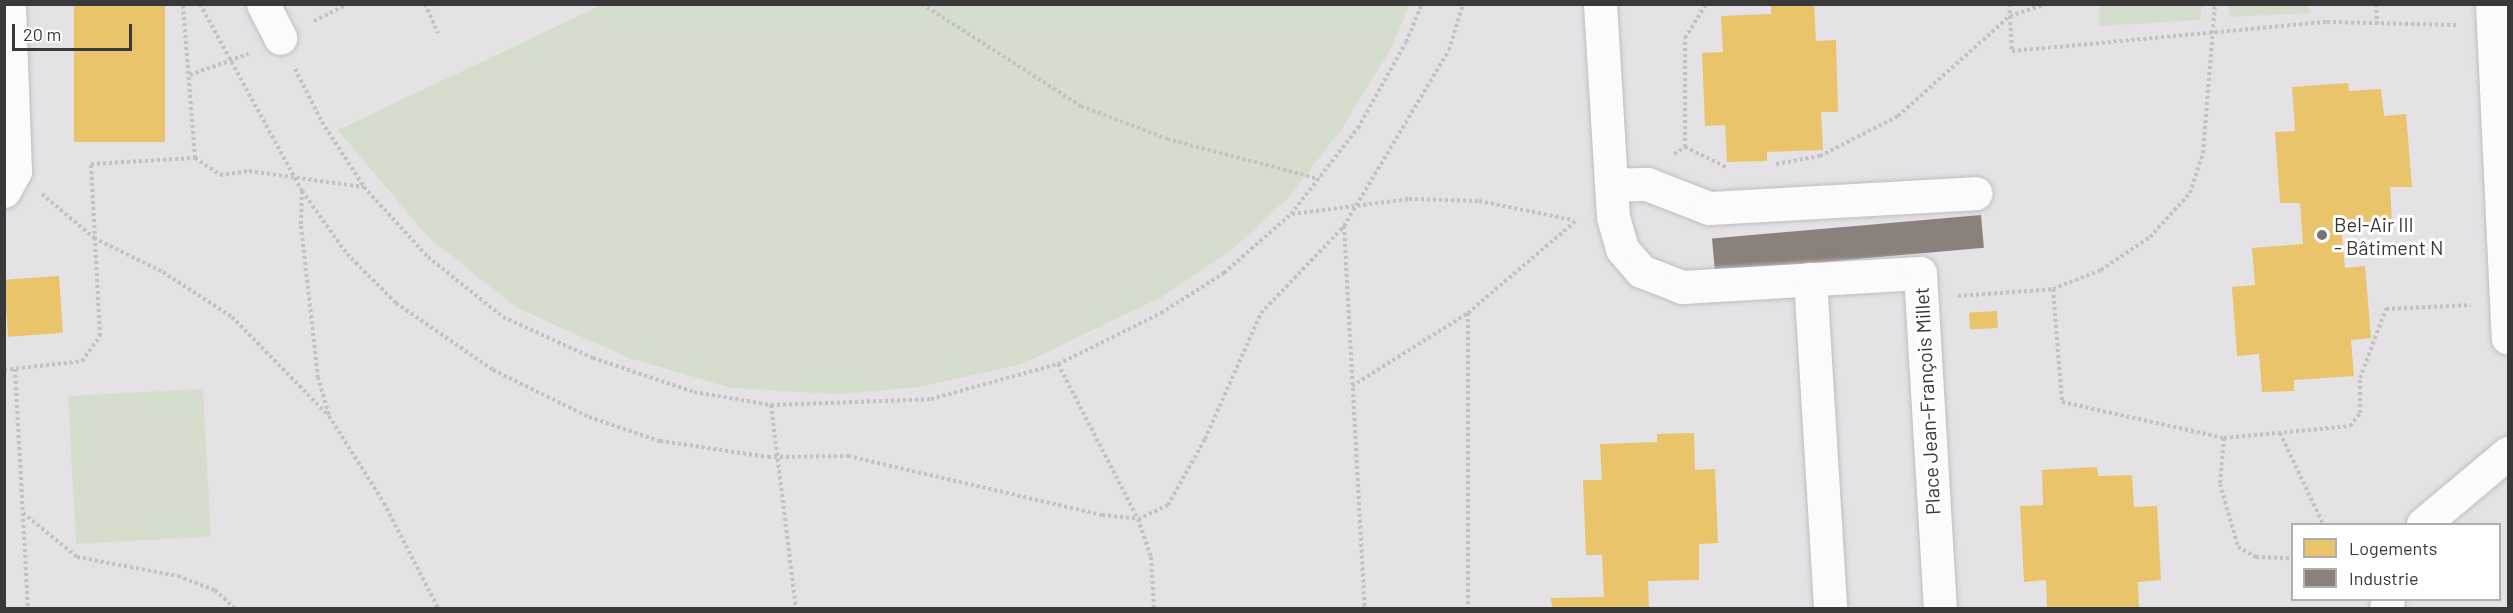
<!DOCTYPE html>
<html>
<head>
<meta charset="utf-8">
<style>
	body { margin:0 }
	#map { position:relative; width:2513px; height:613px; overflow:hidden; background:#e4e2e5; font-family:Barlow,sans-serif }
	div>[style] { position:absolute }
	.green>* { inset:0; background:#d5decc; transform-origin:0 0 }
	.homes>* { inset:0; background:#e9c46a; transform-origin:0 0 }
	.industry>* { inset:0; background:#8a817c; transform-origin:0 0 }
	.path>* { height:4px; margin-top:-2px; transform-origin:0; background:repeating-linear-gradient(90deg,#c2c2c3 0 3px,transparent 0 6px) }
	.roads { filter:drop-shadow(0 0 2px #bfbec0) drop-shadow(0 0 2px #bfbec0) }
	.minor>* { height:33px; margin:-16.5px; padding:0 16.5px; transform-origin:16.5px; border-radius:16.5px; background:#fbfbfb }
	.dots>* { width:16px; height:16px; translate:-50% -50%; box-sizing:border-box; border:3px solid #fff; border-radius:50% }
	span { translate:-50% -50%; white-space:nowrap; text-align:center; line-height:1.15; -webkit-text-stroke:6px #fff; paint-order:stroke }
	.poi-label { font-size:20px; color:#39383a }
	.left { translate:0 -50%; text-align:left }
	.street-label { font-size:20px; color:#39383a }
	.frame { position:absolute; inset:0; border:6px solid #39383a; pointer-events:none }
	.legend { position:absolute; left:2291px; top:523px; width:210px; height:78px; box-sizing:border-box; background:#fff; border:2px solid #b0afb0; margin:0; padding:8px 10px; list-style:none; font-size:18px; color:#39383a }
	.legend li { display:flex; align-items:center; gap:12px; height:30px }
	.legend b { width:30px; border:2px solid #b0afb0 }
	.scale { position:absolute; left:12px; top:24px; width:120px; height:27px; box-sizing:border-box; border:3px solid #39383a; border-top:0; padding-left:8px; font-size:18px; line-height:21px; white-space:nowrap; color:#39383a; -webkit-text-stroke:4px #fff; paint-order:stroke }
</style>
</head>
<body>
<div id="map">
	<div class="green">
		<div style="clip-path:polygon(604px 4px,1409px 4px,1409px 5px,1392px 47px,1341px 130px,1289px 197px,1234px 248px,1162px 297px,1022px 364px,919px 387px,837px 394px,732px 388px,629px 358px,517px 308px,428px 237px,338px 130px)"></div>
		<div style="clip-path:polygon(2099px 5px,2099px 4px,2202px 5px,2200px 20px,2099px 26px)"></div>
		<div style="clip-path:polygon(2229px 5px,2309px 5px,2309px 13px,2229px 17px)"></div>
		<div style="left:203px;top:389px;width:148px;height:135px;rotate:87deg"></div>
	</div>
	<div class="homes">
		<div style="left:74px;top:4px;width:91px;height:138px"></div>
		<div style="clip-path:polygon(1771px 4px,1814px 4px,1816px 41px,1836px 40px,1838px 112px,1821px 112px,1823px 150px,1767px 152px,1767px 161px,1727px 162px,1725px 125px,1705px 126px,1702px 53px,1723px 52px,1721px 16px,1771px 14px)"></div>
		<div style="clip-path:polygon(2348px 83px,2349px 91px,2381px 89px,2384px 116px,2406px 114px,2412px 187px,2390px 187px,2392px 222px,2341px 226px,2345px 268px,2365px 266px,2371px 338px,2351px 340px,2354px 376px,2294px 380px,2294px 391px,2262px 392px,2259px 354px,2237px 356px,2232px 287px,2255px 285px,2252px 248px,2303px 244px,2300px 203px,2280px 203px,2275px 132px,2295px 131px,2292px 87px)"></div>
		<div style="left:59px;top:276px;width:57px;height:55px;rotate:86deg"></div>
		<div style="left:1997px;top:311px;width:17px;height:28px;rotate:87deg"></div>
		<div style="clip-path:polygon(1694px 433px,1695px 470px,1715px 469px,1718px 543px,1699px 544px,1699px 580px,1648px 581px,1649px 608px,1552px 608px,1551px 598px,1604px 597px,1602px 555px,1586px 555px,1583px 480px,1602px 480px,1600px 444px,1657px 442px,1657px 434px)"></div>
		<div style="clip-path:polygon(2097px 467px,2098px 476px,2132px 475px,2134px 507px,2157px 506px,2161px 580px,2138px 582px,2139px 608px,2047px 608px,2046px 580px,2024px 582px,2020px 506px,2043px 505px,2042px 470px)"></div>
	</div>
	<div class="industry">
		<div style="left:1981px;top:215px;width:33px;height:270px;rotate:85deg"></div>
	</div>
	<div class="path">
		<div style="left:200px;top:4px;width:213px;rotate:61.4deg"></div>
		<div style="left:302px;top:191px;width:77px;rotate:54.5deg"></div>
		<div style="left:347px;top:254px;width:69px;rotate:45deg"></div>
		<div style="left:396px;top:303px;width:118px;rotate:34.6deg"></div>
		<div style="left:493px;top:370px;width:107px;rotate:26.1deg"></div>
		<div style="left:589px;top:417px;width:75px;rotate:18.7deg"></div>
		<div style="left:660px;top:441px;width:109px;rotate:8.4deg"></div>
		<div style="left:768px;top:457px;width:80px;rotate:-0.7deg"></div>
		<div style="left:848px;top:456px;width:261px;rotate:13.1deg"></div>
		<div style="left:1102px;top:515px;width:36px;rotate:6deg"></div>
		<div style="left:1138px;top:519px;width:33px;rotate:-25deg"></div>
		<div style="left:1168px;top:505px;width:76px;rotate:-60.7deg"></div>
		<div style="left:1205px;top:439px;width:138px;rotate:-66deg"></div>
		<div style="left:1261px;top:313px;width:120px;rotate:-46.3deg"></div>
		<div style="left:1344px;top:226px;width:205px;rotate:-59.2deg"></div>
		<div style="left:1449px;top:50px;width:48px;rotate:-73.1deg"></div>
		<div style="left:425px;top:4px;width:32px;rotate:66deg"></div>
		<div style="left:922px;top:4px;width:189px;rotate:32.7deg"></div>
		<div style="left:1081px;top:106px;width:92px;rotate:21deg"></div>
		<div style="left:1167px;top:139px;width:157px;rotate:14.7deg"></div>
		<div style="left:2009px;top:4px;width:12px;rotate:85deg"></div>
		<div style="left:2010px;top:16px;width:39px;rotate:-18deg"></div>
		<div style="left:2376px;top:4px;width:20px;rotate:87deg"></div>
		<div style="left:314px;top:21px;width:37px;rotate:-27deg"></div>
		<div style="left:295px;top:69px;width:59px;rotate:63deg"></div>
		<div style="left:322px;top:122px;width:77px;rotate:57.1deg"></div>
		<div style="left:364px;top:187px;width:95px;rotate:47.6deg"></div>
		<div style="left:428px;top:257px;width:96px;rotate:38.7deg"></div>
		<div style="left:503px;top:317px;width:99px;rotate:24.5deg"></div>
		<div style="left:593px;top:358px;width:107px;rotate:18.6deg"></div>
		<div style="left:694px;top:392px;width:78px;rotate:9.6deg"></div>
		<div style="left:771px;top:405px;width:160px;rotate:-2.1deg"></div>
		<div style="left:931px;top:399px;width:132px;rotate:-15.4deg"></div>
		<div style="left:1058px;top:364px;width:115px;rotate:-26.3deg"></div>
		<div style="left:1161px;top:313px;width:75px;rotate:-32.4deg"></div>
		<div style="left:1224px;top:273px;width:89px;rotate:-41.4deg"></div>
		<div style="left:1291px;top:214px;width:109px;rotate:-52.1deg"></div>
		<div style="left:1358px;top:128px;width:98px;rotate:-60.8deg"></div>
		<div style="left:1406px;top:42px;width:41px;rotate:-67.2deg"></div>
		<div style="left:190px;top:75px;width:62px;rotate:-19.9deg"></div>
		<div style="left:1685px;top:147px;width:109px;rotate:-90deg"></div>
		<div style="left:1685px;top:38px;width:40px;rotate:-58deg"></div>
		<div style="left:1674px;top:154px;width:13px;rotate:-32deg"></div>
		<div style="left:1685px;top:147px;width:48px;rotate:26deg"></div>
		<div style="left:195px;top:158px;width:30px;rotate:34deg"></div>
		<div style="left:220px;top:175px;width:29px;rotate:-8deg"></div>
		<div style="left:249px;top:171px;width:116px;rotate:7.9deg"></div>
		<div style="left:1776px;top:164px;width:45px;rotate:-10.3deg"></div>
		<div style="left:1820px;top:156px;width:88px;rotate:-27.1deg"></div>
		<div style="left:1898px;top:116px;width:150px;rotate:-41.8deg"></div>
		<div style="left:2010px;top:16px;width:35px;rotate:87deg"></div>
		<div style="left:2012px;top:51px;width:316px;rotate:-5.3deg"></div>
		<div style="left:2327px;top:22px;width:129px;rotate:1.3deg"></div>
		<div style="left:302px;top:191px;width:35px;rotate:92deg"></div>
		<div style="left:301px;top:226px;width:152px;rotate:83.6deg"></div>
		<div style="left:318px;top:377px;width:40px;rotate:74deg"></div>
		<div style="left:42px;top:194px;width:68px;rotate:40.2deg"></div>
		<div style="left:94px;top:238px;width:77px;rotate:26.2deg"></div>
		<div style="left:163px;top:272px;width:82px;rotate:33.1deg"></div>
		<div style="left:232px;top:317px;width:139px;rotate:45.6deg"></div>
		<div style="left:329px;top:416px;width:103px;rotate:57.7deg"></div>
		<div style="left:384px;top:503px;width:118px;rotate:62.8deg"></div>
		<div style="left:1292px;top:214px;width:118px;rotate:-7.3deg"></div>
		<div style="left:1409px;top:199px;width:70px;rotate:1.6deg"></div>
		<div style="left:1479px;top:201px;width:96px;rotate:11.4deg"></div>
		<div style="left:1344px;top:226px;width:383px;rotate:86.9deg"></div>
		<div style="left:2053px;top:289px;width:52px;rotate:-21.6deg"></div>
		<div style="left:2101px;top:270px;width:59px;rotate:-34deg"></div>
		<div style="left:2150px;top:237px;width:59px;rotate:-47.7deg"></div>
		<div style="left:2190px;top:193px;width:42px;rotate:-72deg"></div>
		<div style="left:2203px;top:153px;width:149px;rotate:-85.4deg"></div>
		<div style="left:1958px;top:296px;width:95px;rotate:-4.2deg"></div>
		<div style="left:2053px;top:289px;width:113px;rotate:85.4deg"></div>
		<div style="left:2062px;top:402px;width:166px;rotate:12.5deg"></div>
		<div style="left:2224px;top:438px;width:127px;rotate:-5.4deg"></div>
		<div style="left:2350px;top:426px;width:16px;rotate:-52deg"></div>
		<div style="left:2360px;top:413px;width:35px;rotate:-90deg"></div>
		<div style="left:2360px;top:378px;width:74px;rotate:-69.4deg"></div>
		<div style="left:2386px;top:309px;width:85px;rotate:-2.7deg"></div>
		<div style="left:1468px;top:313px;width:295px;rotate:90deg"></div>
		<div style="left:1058px;top:364px;width:174px;rotate:62.7deg"></div>
		<div style="left:1138px;top:519px;width:40px;rotate:71.1deg"></div>
		<div style="left:1151px;top:557px;width:51px;rotate:86.6deg"></div>
		<div style="left:15px;top:369px;width:239px;rotate:86.9deg"></div>
		<div style="left:4px;top:370px;width:79px;rotate:-6.6deg"></div>
		<div style="left:82px;top:361px;width:31px;rotate:-54deg"></div>
		<div style="left:100px;top:336px;width:172px;rotate:-93deg"></div>
		<div style="left:91px;top:164px;width:104px;rotate:-3.3deg"></div>
		<div style="left:195px;top:158px;width:154px;rotate:-94.5deg"></div>
		<div style="left:1352px;top:386px;width:137px;rotate:-32.2deg"></div>
		<div style="left:1468px;top:313px;width:143px;rotate:-40.5deg"></div>
		<div style="left:771px;top:405px;width:205px;rotate:83deg"></div>
		<div style="left:2280px;top:433px;width:101px;rotate:64.7deg"></div>
		<div style="left:2224px;top:438px;width:46px;rotate:95deg"></div>
		<div style="left:2220px;top:484px;width:66px;rotate:74.1deg"></div>
		<div style="left:2238px;top:547px;width:21px;rotate:29deg"></div>
		<div style="left:2256px;top:557px;width:36px;rotate:2deg"></div>
		<div style="left:23px;top:513px;width:70px;rotate:39.2deg"></div>
		<div style="left:77px;top:557px;width:103px;rotate:10.7deg"></div>
		<div style="left:178px;top:576px;width:40px;rotate:21deg"></div>
		<div style="left:215px;top:590px;width:26px;rotate:43deg"></div>
	</div>
	<div class="roads">
		<div class="minor">
			<div style="left:263px;top:4px;width:38px;rotate:63deg"></div>
			<div style="left:1600px;top:4px;width:213px;rotate:86.5deg"></div>
			<div style="left:1613px;top:217px;width:33px;rotate:74deg"></div>
			<div style="left:1622px;top:249px;width:29px;rotate:49deg"></div>
			<div style="left:1641px;top:271px;width:44px;rotate:21.3deg"></div>
			<div style="left:1682px;top:287px;width:238px;rotate:-3.4deg"></div>
			<div style="left:1920px;top:273px;width:336px;rotate:86.6deg"></div>
			<div style="left:2492px;top:4px;width:334px;rotate:87.3deg"></div>
			<div style="left:1611px;top:185px;width:36px;rotate:-2deg"></div>
			<div style="left:1647px;top:184px;width:66px;rotate:21.2deg"></div>
			<div style="left:1709px;top:208px;width:267px;rotate:-3.2deg"></div>
			<div style="left:4px;top:191px;width:23px;rotate:-61deg"></div>
			<div style="left:15px;top:171px;width:167px;rotate:-92.1deg"></div>
			<div style="left:1810px;top:279px;width:330px;rotate:86.5deg"></div>
			<div style="left:2423px;top:524px;width:111px;rotate:-39.9deg"></div>
			<div style="left:2386px;top:608px;width:8px;rotate:-76deg"></div>
		</div>
	</div>
	<div class="dots">
		<div style="left:2322px;top:235px;background:#757476"></div>
	</div>
	<div class="poi-label">
		<span class="left" style="left:2334px;top:236px">Bel-Air III<br>- Bâtiment N</span>
	</div>
	<div class="street-label">
		<span style="left:1927px;top:401px;rotate:-93deg">Place Jean-François Millet</span>
	</div>
	<div class="frame"></div>
	<ul class="legend">
	<li><b style="height:16px;background:#e9c46a"></b>Logements</li>
	<li><b style="height:16px;background:#8a817c"></b>Industrie</li>
	</ul>
	<div class="scale">20 m</div>
</div>
</body>
</html>
